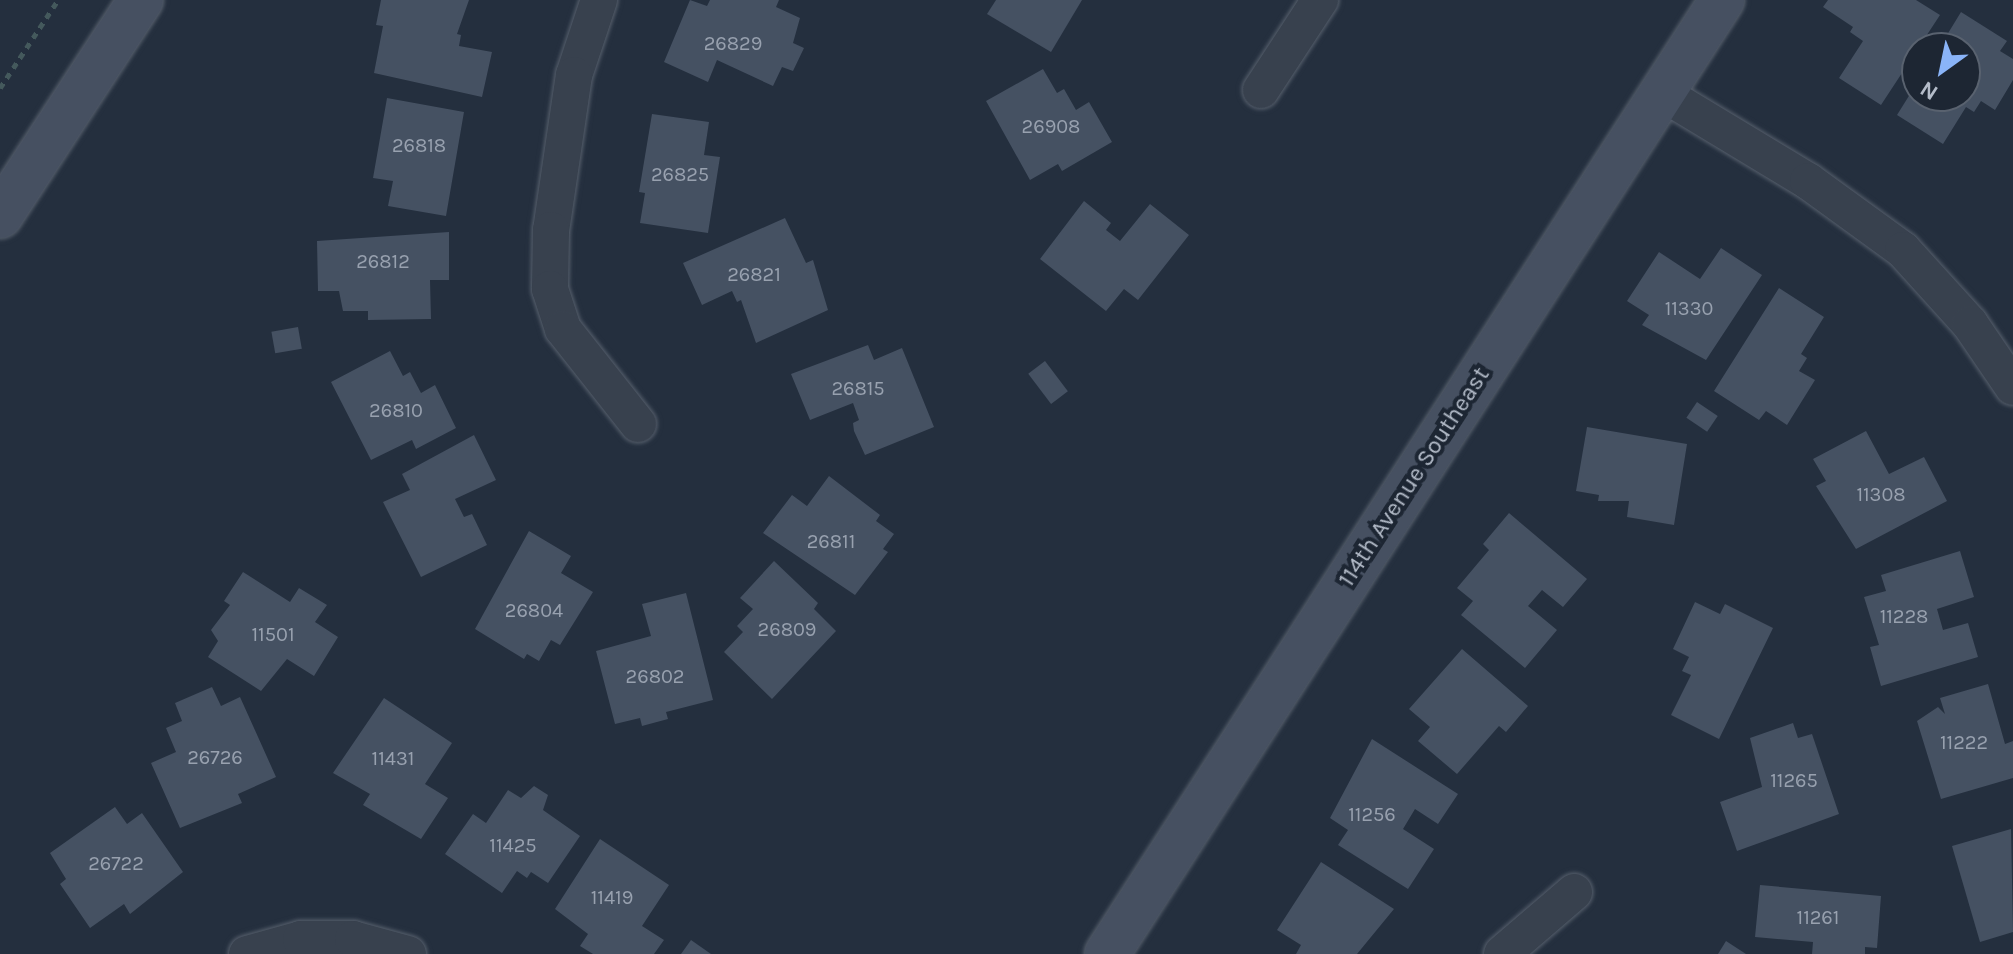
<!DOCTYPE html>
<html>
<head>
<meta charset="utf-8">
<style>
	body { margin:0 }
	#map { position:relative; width:2013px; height:954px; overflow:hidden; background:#242f3e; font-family:Karla,sans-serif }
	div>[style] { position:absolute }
	.building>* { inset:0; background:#455162; transform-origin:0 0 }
	.path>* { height:5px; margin-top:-2.5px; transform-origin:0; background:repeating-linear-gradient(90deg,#44595c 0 6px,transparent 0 12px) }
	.roads { filter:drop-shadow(0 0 2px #565f6c) drop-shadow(0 0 2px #565f6c) }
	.street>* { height:36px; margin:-18px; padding:0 18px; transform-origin:18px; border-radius:18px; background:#38414e }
	.secondary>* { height:44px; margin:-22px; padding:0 22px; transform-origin:22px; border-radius:22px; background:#465061 }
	span { translate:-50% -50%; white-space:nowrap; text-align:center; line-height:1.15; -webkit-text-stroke:8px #1d2633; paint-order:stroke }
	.number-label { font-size:20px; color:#98a1af }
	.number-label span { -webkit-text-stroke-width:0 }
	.street-label { font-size:24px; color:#b4bcc9 }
	.north { position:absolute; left:1901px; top:32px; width:80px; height:80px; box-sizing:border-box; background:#1d2633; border:2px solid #59626f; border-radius:50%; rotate:213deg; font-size:22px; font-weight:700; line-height:32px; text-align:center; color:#b4bcc9 }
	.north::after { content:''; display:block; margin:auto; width:28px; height:36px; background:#8ab4f8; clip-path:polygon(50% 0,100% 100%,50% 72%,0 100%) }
</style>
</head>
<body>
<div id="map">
	<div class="building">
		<div style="clip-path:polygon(381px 0,469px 0,457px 34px,461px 35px,459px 46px,492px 52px,482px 97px,374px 73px,383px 26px,376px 25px)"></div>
		<div style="clip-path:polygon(690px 0,707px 6px,710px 0,779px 0,776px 7px,800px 18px,793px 43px,804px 48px,793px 71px,782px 67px,773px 86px,717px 60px,708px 82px,664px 62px)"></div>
		<div style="clip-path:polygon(996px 0,1082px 0,1051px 52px,987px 14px)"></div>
		<div style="clip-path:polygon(1828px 0,1916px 0,1940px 15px,1881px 105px,1839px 78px,1863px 41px,1850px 32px,1853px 27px,1823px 7px)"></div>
		<div style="clip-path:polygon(1961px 12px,2007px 41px,2000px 51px,2013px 59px,2013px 80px,1995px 110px,1981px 101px,1974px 112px,1966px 107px,1943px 144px,1897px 115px,1917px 83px,1917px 96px,1965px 96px,1965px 48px,1939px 48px)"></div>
		<div style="clip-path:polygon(1043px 69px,1057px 93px,1064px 89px,1076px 110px,1089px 102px,1112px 142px,1062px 171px,1058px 164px,1030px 180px,986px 101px)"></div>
		<div style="clip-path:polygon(387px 98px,464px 112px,446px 216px,388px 206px,393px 181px,373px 178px)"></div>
		<div style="clip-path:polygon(652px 114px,709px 122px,704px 155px,720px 157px,708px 233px,640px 223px,645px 193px,639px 192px)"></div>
		<div style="clip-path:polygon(1084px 201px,1111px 223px,1106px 230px,1120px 241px,1150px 204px,1189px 235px,1138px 300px,1124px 289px,1106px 311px,1040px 259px)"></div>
		<div style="clip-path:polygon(785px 218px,806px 263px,813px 260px,828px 310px,756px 343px,741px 300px,737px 302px,732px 291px,702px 305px,683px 263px)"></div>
		<div style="clip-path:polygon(449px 232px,449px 280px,430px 280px,431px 319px,368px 320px,368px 311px,343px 311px,339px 291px,318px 291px,317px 241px)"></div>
		<div style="clip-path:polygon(1721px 248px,1762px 275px,1706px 360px,1642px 325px,1649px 315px,1627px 301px,1659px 252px,1700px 279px)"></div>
		<div style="clip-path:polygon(1779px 288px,1824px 317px,1801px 354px,1807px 358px,1799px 371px,1815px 380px,1787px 425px,1766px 411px,1759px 420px,1714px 391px)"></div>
		<div style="left:298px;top:327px;width:22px;height:27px;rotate:80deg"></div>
		<div style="clip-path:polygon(868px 345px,874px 360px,902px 348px,934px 427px,865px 455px,854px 431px,853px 423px,859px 420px,853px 403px,810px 420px,791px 374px)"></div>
		<div style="clip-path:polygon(390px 351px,403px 376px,410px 372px,421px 393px,435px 385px,456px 428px,416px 449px,412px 440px,371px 460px,331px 382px)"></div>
		<div style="left:1045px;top:361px;width:38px;height:21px;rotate:53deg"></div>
		<div style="left:1697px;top:402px;width:25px;height:19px;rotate:34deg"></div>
		<div style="clip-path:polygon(1587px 427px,1687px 444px,1674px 525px,1627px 517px,1629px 501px,1598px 501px,1599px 495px,1576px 491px)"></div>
		<div style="clip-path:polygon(1866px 431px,1889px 474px,1924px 457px,1947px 501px,1856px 549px,1816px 486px,1826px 481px,1813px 459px)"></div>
		<div style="clip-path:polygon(474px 435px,496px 480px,455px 499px,464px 517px,472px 514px,487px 545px,421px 577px,383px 502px,410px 490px,402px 474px)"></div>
		<div style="clip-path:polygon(829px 476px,880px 515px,876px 521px,894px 534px,883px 549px,888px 552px,855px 595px,763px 533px,792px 495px,807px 506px)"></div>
		<div style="clip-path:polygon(1509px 513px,1587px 579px,1563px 607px,1542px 590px,1528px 606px,1557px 630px,1525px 668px,1461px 615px,1473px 601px,1457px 588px,1489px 550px,1483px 544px)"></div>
		<div style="clip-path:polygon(529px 531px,571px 556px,561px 573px,593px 592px,560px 645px,551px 640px,539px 661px,527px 654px,524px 659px,475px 629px)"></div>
		<div style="clip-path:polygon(1960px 551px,1974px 597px,1937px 609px,1943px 630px,1968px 623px,1978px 657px,1881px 686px,1870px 647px,1879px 645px,1864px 597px,1886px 591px,1881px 575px)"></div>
		<div style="clip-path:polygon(774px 561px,818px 603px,814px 609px,836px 631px,772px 699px,724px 652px,743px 632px,737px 626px,753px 609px,740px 598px)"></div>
		<div style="clip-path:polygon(243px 572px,290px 602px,299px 588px,327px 605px,315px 622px,338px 637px,314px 676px,287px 659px,261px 691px,208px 657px,218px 641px,211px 630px,230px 605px,224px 601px)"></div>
		<div style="clip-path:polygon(686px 593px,713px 700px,666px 712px,668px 719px,642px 726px,640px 718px,615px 724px,596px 651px,651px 636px,642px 604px)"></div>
		<div style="clip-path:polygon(1695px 602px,1720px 614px,1725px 604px,1773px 628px,1719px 739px,1671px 715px,1691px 675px,1682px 671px,1689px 657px,1673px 649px)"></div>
		<div style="clip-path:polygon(1462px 649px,1528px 706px,1506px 732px,1499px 726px,1457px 774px,1418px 741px,1430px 727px,1409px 709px)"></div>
		<div style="clip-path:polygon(1988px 684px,2005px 744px,2013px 741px,2013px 778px,1941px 799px,1917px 721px,1938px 707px,1945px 714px,1940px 698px)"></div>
		<div style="clip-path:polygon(212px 687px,221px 706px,240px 697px,276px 777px,238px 794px,242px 803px,180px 828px,151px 763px,176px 752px,166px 728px,182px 721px,175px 703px)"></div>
		<div style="clip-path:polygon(384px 698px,452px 743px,425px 784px,448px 798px,421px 839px,363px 805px,370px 794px,333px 773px)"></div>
		<div style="clip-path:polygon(1793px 723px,1798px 738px,1812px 734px,1839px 814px,1737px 851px,1720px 802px,1762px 787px,1750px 738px)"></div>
		<div style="clip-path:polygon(1372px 739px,1458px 794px,1438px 824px,1415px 809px,1403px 829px,1434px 849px,1408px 889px,1338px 845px,1348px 830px,1330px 818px)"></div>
		<div style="clip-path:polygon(534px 786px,548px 795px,543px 810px,580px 836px,548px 883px,531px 872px,527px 878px,517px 871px,502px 893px,445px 854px,473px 814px,486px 823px,508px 790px,521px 798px)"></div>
		<div style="clip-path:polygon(115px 807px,127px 824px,142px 813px,183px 872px,130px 914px,124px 904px,90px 928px,60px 884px,66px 879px,50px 853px)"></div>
		<div style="clip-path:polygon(2011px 829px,2013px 932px,1980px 942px,1952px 846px)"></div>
		<div style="clip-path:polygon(600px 839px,669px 885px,642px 926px,664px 940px,654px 954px,593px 954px,580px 946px,588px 934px,555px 909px)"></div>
		<div style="clip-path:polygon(1321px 862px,1394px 909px,1357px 954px,1296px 954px,1301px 945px,1277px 930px)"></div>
		<div style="clip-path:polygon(1760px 885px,1881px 896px,1877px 948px,1865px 947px,1865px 954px,1812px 954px,1813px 942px,1755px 937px)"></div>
		<div style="clip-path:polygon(691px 940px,711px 954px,681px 954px)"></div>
		<div style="clip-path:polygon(1726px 941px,1746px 954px,1718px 954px)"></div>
	</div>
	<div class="path">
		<div style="left:0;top:88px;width:105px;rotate:-56.6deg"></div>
	</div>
	<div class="roads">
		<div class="street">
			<div style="left:599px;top:0;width:79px;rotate:108.4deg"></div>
			<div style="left:574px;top:75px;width:157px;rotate:98.4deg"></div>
			<div style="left:551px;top:230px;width:59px;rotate:91deg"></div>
			<div style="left:550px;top:289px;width:42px;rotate:72deg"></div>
			<div style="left:563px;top:329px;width:121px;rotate:51.7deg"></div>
			<div style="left:1261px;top:90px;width:108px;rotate:-56.8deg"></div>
			<div style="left:1662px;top:93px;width:170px;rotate:31.1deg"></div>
			<div style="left:1808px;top:181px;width:117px;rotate:36deg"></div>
			<div style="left:1903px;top:250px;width:100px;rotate:47.8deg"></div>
			<div style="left:1970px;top:324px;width:76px;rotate:55.7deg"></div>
			<div style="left:247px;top:954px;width:56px;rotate:-15.5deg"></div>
			<div style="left:301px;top:939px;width:52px"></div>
			<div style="left:353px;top:939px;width:57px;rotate:15.3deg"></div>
			<div style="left:1502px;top:954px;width:95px;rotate:-40.7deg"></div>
		</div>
		<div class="secondary">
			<div style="left:0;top:216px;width:258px;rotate:-56.9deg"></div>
			<div style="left:1107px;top:954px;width:1135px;rotate:-57.19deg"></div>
		</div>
	</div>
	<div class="number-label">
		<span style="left:733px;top:43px">26829</span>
		<span style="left:1051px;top:126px">26908</span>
		<span style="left:419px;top:145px">26818</span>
		<span style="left:680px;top:174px">26825</span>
		<span style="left:383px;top:261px">26812</span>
		<span style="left:754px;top:274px">26821</span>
		<span style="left:1689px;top:308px">11330</span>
		<span style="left:858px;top:388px">26815</span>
		<span style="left:396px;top:410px">26810</span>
		<span style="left:1881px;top:494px">11308</span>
		<span style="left:831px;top:541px">26811</span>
		<span style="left:534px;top:610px">26804</span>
		<span style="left:1904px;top:616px">11228</span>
		<span style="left:787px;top:629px">26809</span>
		<span style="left:273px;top:634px">11501</span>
		<span style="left:655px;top:676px">26802</span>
		<span style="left:1964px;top:742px">11222</span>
		<span style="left:215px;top:757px">26726</span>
		<span style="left:393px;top:758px">11431</span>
		<span style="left:1794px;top:780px">11265</span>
		<span style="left:1372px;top:814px">11256</span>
		<span style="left:513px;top:845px">11425</span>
		<span style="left:116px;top:863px">26722</span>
		<span style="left:612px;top:897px">11419</span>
		<span style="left:1818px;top:917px">11261</span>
	</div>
	<div class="street-label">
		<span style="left:1414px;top:477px;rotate:-57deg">114th Avenue Southeast</span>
	</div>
	<div class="north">N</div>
</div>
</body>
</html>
